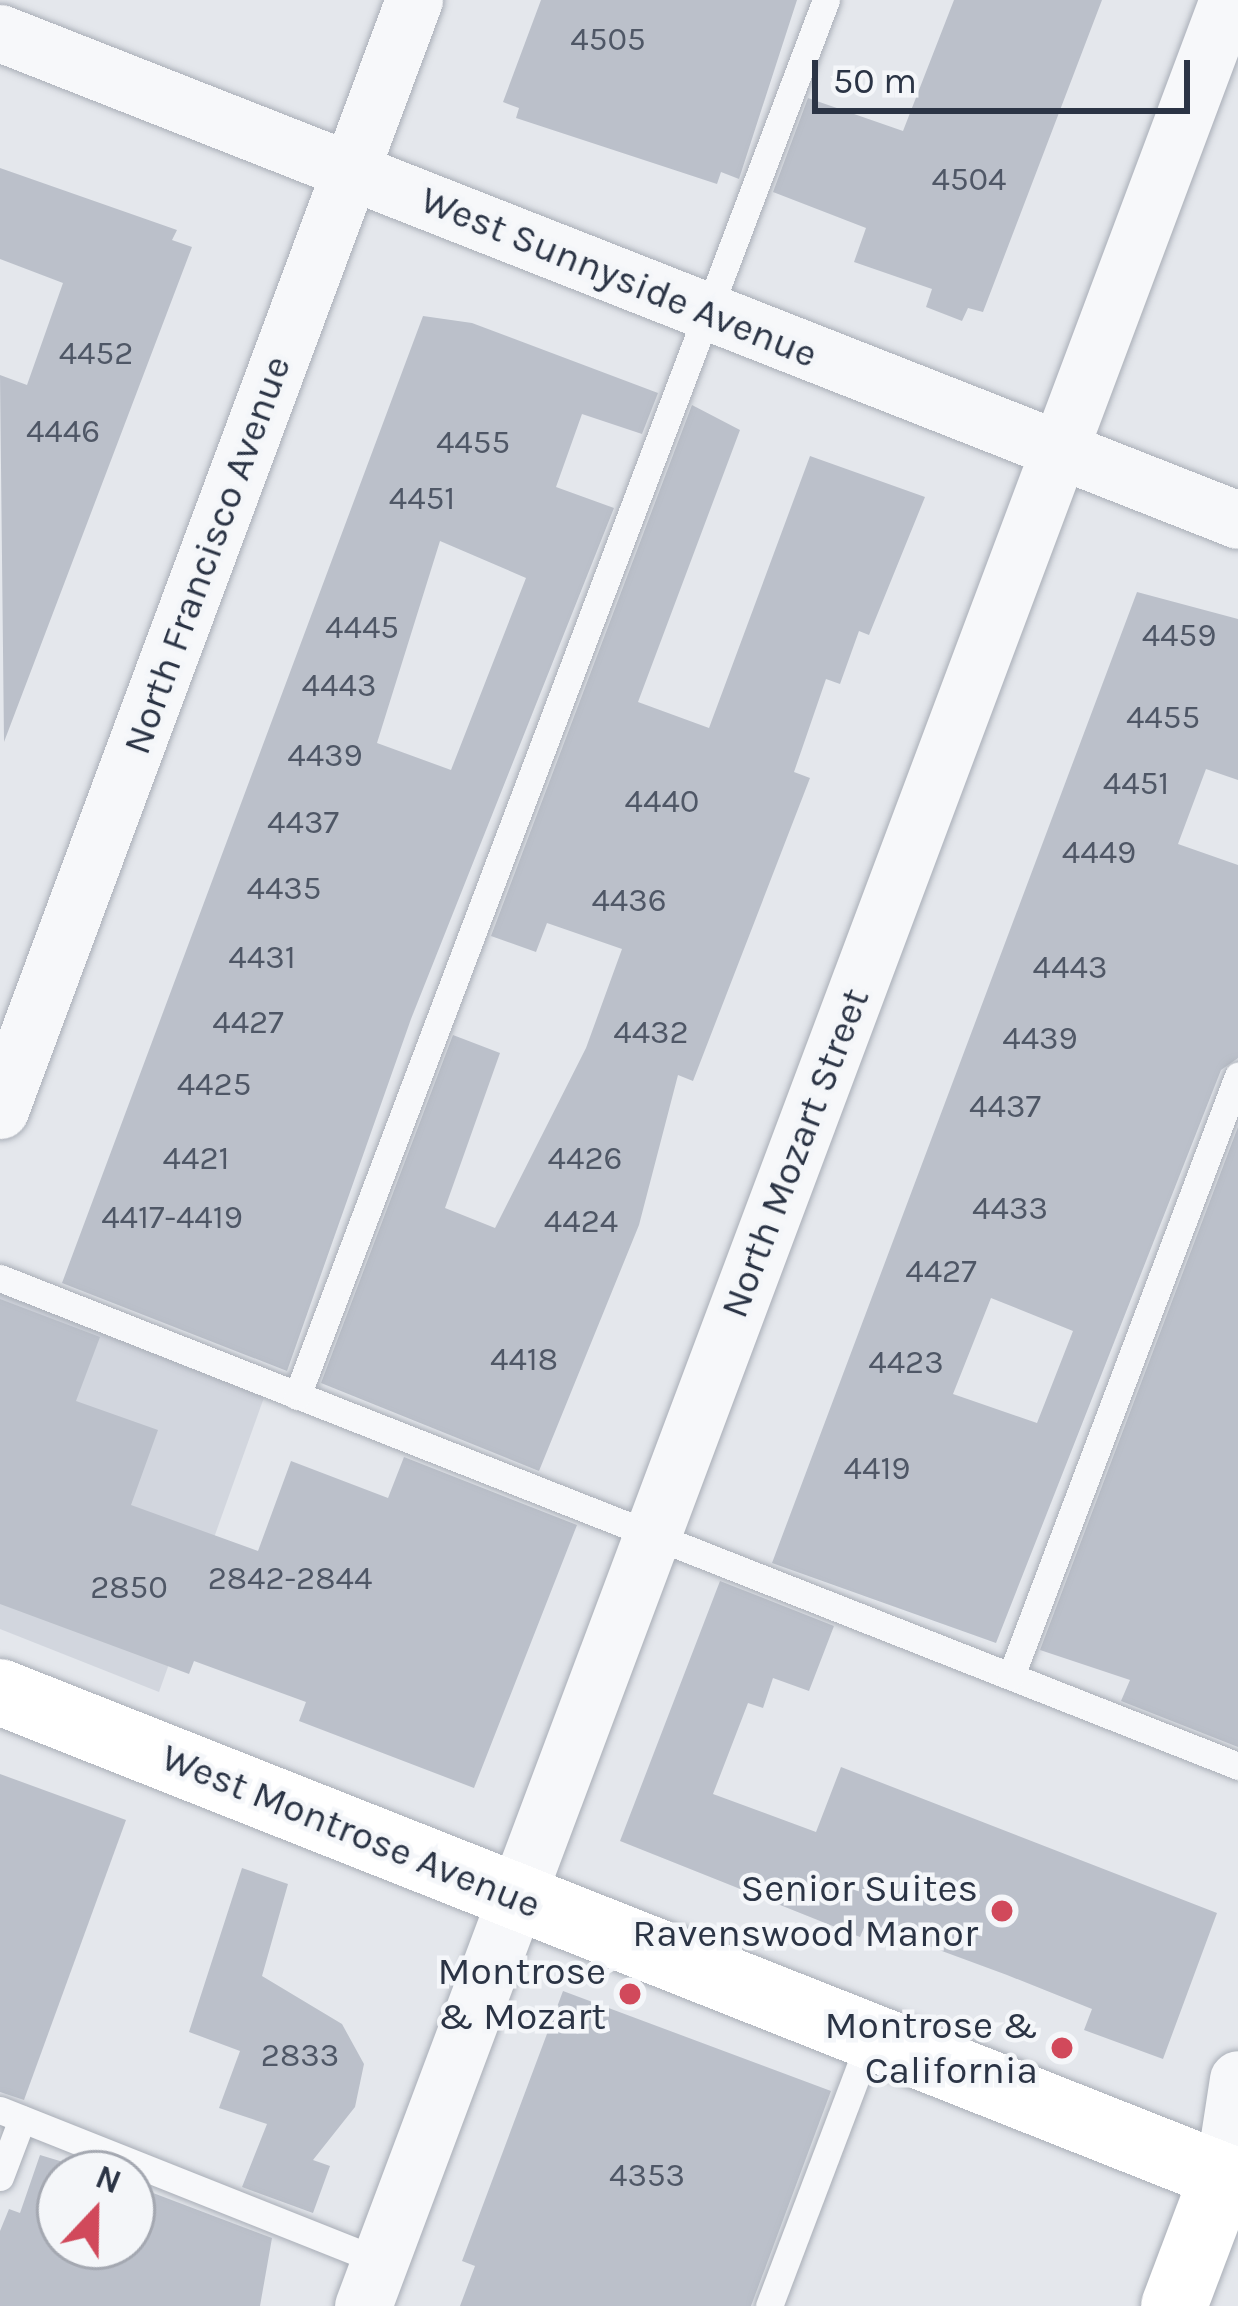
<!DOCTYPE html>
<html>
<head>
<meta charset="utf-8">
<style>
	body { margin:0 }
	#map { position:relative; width:1238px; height:2306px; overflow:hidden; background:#e4e7ec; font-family:Karla,sans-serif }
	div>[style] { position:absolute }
	.built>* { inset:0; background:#d2d6de }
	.building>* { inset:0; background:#bbc0ca }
	.roads { filter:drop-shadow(0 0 3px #a9aeb7) drop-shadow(0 0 3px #a9aeb7) }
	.lane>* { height:27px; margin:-13.5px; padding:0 13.5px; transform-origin:13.5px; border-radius:13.5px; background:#f7f8fa }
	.street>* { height:57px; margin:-28.5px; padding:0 28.5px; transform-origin:28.5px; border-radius:28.5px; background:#f7f8fa }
	.secondary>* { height:66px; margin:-33px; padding:0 33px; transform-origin:33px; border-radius:33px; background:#fff }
	.dots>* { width:33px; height:33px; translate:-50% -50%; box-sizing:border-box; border:6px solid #f4f6f9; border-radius:50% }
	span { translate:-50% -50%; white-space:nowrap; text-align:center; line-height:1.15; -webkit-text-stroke:9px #f4f6f9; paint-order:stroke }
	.number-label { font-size:33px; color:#4f5766 }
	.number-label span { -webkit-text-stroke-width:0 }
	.street-label { font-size:39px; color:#2b3445 }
	.poi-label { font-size:39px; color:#2b3445 }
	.right { translate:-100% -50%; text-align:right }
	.north { position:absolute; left:36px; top:2150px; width:120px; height:120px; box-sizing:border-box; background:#f4f6f9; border:3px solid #a4a8b1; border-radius:50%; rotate:22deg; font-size:33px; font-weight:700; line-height:48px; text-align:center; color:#2b3445 }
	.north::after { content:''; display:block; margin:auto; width:42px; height:54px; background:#d1495b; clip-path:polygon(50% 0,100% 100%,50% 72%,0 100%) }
	.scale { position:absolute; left:812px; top:60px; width:378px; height:54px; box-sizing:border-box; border:6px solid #2b3445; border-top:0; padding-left:15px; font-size:36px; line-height:42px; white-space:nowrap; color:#2b3445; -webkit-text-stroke:9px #f4f6f9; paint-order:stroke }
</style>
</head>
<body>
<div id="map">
	<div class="built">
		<div style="clip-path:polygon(0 1284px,267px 1389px,159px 1692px,0 1629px)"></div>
	</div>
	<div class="building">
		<div style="clip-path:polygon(541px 0,797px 0,739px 179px,721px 172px,717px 184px,516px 118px,519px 108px,503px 102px)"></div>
		<div style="clip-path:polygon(954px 0,1102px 0,983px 312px,968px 308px,962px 321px,926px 307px,932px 289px,854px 262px,866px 228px,773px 192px,808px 98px,903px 131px)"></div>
		<div style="clip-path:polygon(0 168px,177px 230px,172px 240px,192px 247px,4px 742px,0 375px,27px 385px,63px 283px,0 259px)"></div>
		<div style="clip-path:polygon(evenodd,423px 316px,472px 323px,658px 393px,642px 434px,582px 414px,556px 487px,614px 508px,411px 1019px,287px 1371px,62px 1283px,423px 316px,440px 541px,526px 578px,451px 770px,377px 743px,440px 541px)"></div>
		<div style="clip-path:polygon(692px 405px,740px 430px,638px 702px,709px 728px,810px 456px,925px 497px,869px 635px,859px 631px,840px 684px,826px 679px,794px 772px,810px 778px,693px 1081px,678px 1075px,639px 1225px,539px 1471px,321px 1383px,453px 1035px,500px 1053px,445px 1208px,495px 1228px,586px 1048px,622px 949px,547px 923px,536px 952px,491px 936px)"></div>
		<div style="clip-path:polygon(evenodd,1137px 592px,1238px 619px,1238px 780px,1206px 769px,1178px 844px,1238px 865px,1238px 1058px,1221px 1070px,996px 1643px,772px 1563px,1137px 592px,991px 1298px,1073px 1331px,1037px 1423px,953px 1394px,991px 1298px)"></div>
		<div style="clip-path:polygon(1238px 1127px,1238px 1747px,1121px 1701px,1130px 1680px,1040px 1650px)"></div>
		<div style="clip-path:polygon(0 1299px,100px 1337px,76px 1401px,158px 1430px,131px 1505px,258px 1551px,291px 1461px,388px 1498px,404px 1457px,577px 1525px,474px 1788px,299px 1721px,306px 1702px,194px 1661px,189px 1674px,0 1604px)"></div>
		<div style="clip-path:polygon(720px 1581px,834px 1626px,809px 1691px,773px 1678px,763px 1708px,748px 1703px,713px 1794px,816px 1832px,841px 1767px,1217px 1913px,1163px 2059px,1084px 2030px,1092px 2009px,1007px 1975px,866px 1923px,860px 1937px,620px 1841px)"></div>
		<div style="clip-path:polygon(0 1774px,126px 1820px,24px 2100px,0 2092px)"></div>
		<div style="clip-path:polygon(242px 1868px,288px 1884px,262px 1976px,342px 2024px,364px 2064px,355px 2107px,313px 2160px,330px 2166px,313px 2213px,242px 2187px,267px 2124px,219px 2108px,240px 2051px,189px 2032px)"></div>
		<div style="clip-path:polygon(563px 1991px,831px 2091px,751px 2306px,460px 2306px,475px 2266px,462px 2261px)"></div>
		<div style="clip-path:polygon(40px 2155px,103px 2174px,60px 2174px,60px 2246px,132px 2246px,132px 2185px,272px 2238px,260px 2306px,0 2306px,0 2231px,9px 2209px,20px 2213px)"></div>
	</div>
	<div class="roads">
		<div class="lane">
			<div style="left:0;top:1278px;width:1331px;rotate:21.51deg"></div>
			<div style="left:297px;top:1396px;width:1493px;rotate:-69.25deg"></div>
			<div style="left:1011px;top:1676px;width:642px;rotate:-69.28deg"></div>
			<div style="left:0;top:2110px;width:409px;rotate:21.7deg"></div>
			<div style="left:0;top:2177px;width:62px;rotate:-69.2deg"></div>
			<div style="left:769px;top:2306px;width:288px;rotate:-69.2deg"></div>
		</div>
		<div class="street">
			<div style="left:0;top:33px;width:1330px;rotate:21.47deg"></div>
			<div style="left:0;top:1110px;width:1185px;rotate:-69.55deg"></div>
			<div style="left:1223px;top:2176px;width:98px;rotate:-81.2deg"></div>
			<div style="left:363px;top:2306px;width:2463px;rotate:-69.44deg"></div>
		</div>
		<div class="secondary">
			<div style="left:0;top:1692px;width:1331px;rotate:21.59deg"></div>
			<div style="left:1174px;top:2306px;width:139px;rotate:-69.3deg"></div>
		</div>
	</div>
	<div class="dots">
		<div style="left:1002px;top:1911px;background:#d1495b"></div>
		<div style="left:630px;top:1994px;background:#d1495b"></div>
		<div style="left:1062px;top:2048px;background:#d1495b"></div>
	</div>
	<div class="number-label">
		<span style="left:608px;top:40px">4505</span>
		<span style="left:969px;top:180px">4504</span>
		<span style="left:96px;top:354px">4452</span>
		<span style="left:63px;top:432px">4446</span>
		<span style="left:473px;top:443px">4455</span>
		<span style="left:422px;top:499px">4451</span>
		<span style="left:362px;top:628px">4445</span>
		<span style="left:1179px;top:636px">4459</span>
		<span style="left:339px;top:686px">4443</span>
		<span style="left:1163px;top:718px">4455</span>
		<span style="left:325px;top:756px">4439</span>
		<span style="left:1136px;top:784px">4451</span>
		<span style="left:662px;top:802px">4440</span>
		<span style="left:303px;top:823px">4437</span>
		<span style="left:1099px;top:853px">4449</span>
		<span style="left:284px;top:889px">4435</span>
		<span style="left:629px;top:901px">4436</span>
		<span style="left:262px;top:958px">4431</span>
		<span style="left:1070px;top:968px">4443</span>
		<span style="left:248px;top:1023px">4427</span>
		<span style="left:651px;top:1033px">4432</span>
		<span style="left:1040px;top:1039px">4439</span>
		<span style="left:214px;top:1085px">4425</span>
		<span style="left:1005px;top:1107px">4437</span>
		<span style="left:196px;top:1159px">4421</span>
		<span style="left:585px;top:1159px">4426</span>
		<span style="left:1010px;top:1209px">4433</span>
		<span style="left:172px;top:1218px">4417-4419</span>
		<span style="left:581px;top:1222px">4424</span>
		<span style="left:941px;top:1272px">4427</span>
		<span style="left:524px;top:1360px">4418</span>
		<span style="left:906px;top:1363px">4423</span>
		<span style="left:877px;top:1469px">4419</span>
		<span style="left:290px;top:1579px">2842-2844</span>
		<span style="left:129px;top:1588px">2850</span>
		<span style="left:300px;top:2056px">2833</span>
		<span style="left:647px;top:2176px">4353</span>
	</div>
	<div class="street-label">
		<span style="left:619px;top:277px;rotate:22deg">West Sunnyside Avenue</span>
		<span style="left:207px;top:555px;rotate:-70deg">North Francisco Avenue</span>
		<span style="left:795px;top:1153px;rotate:-69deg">North Mozart Street</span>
		<span style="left:351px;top:1831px;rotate:22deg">West Montrose Avenue</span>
	</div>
	<div class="poi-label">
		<span class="right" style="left:978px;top:1911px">Senior Suites<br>Ravenswood Manor</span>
		<span class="right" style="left:606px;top:1994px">Montrose<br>&amp; Mozart</span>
		<span class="right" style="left:1038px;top:2048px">Montrose &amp;<br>California</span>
	</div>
	<div class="north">N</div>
	<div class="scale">50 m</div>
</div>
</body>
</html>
